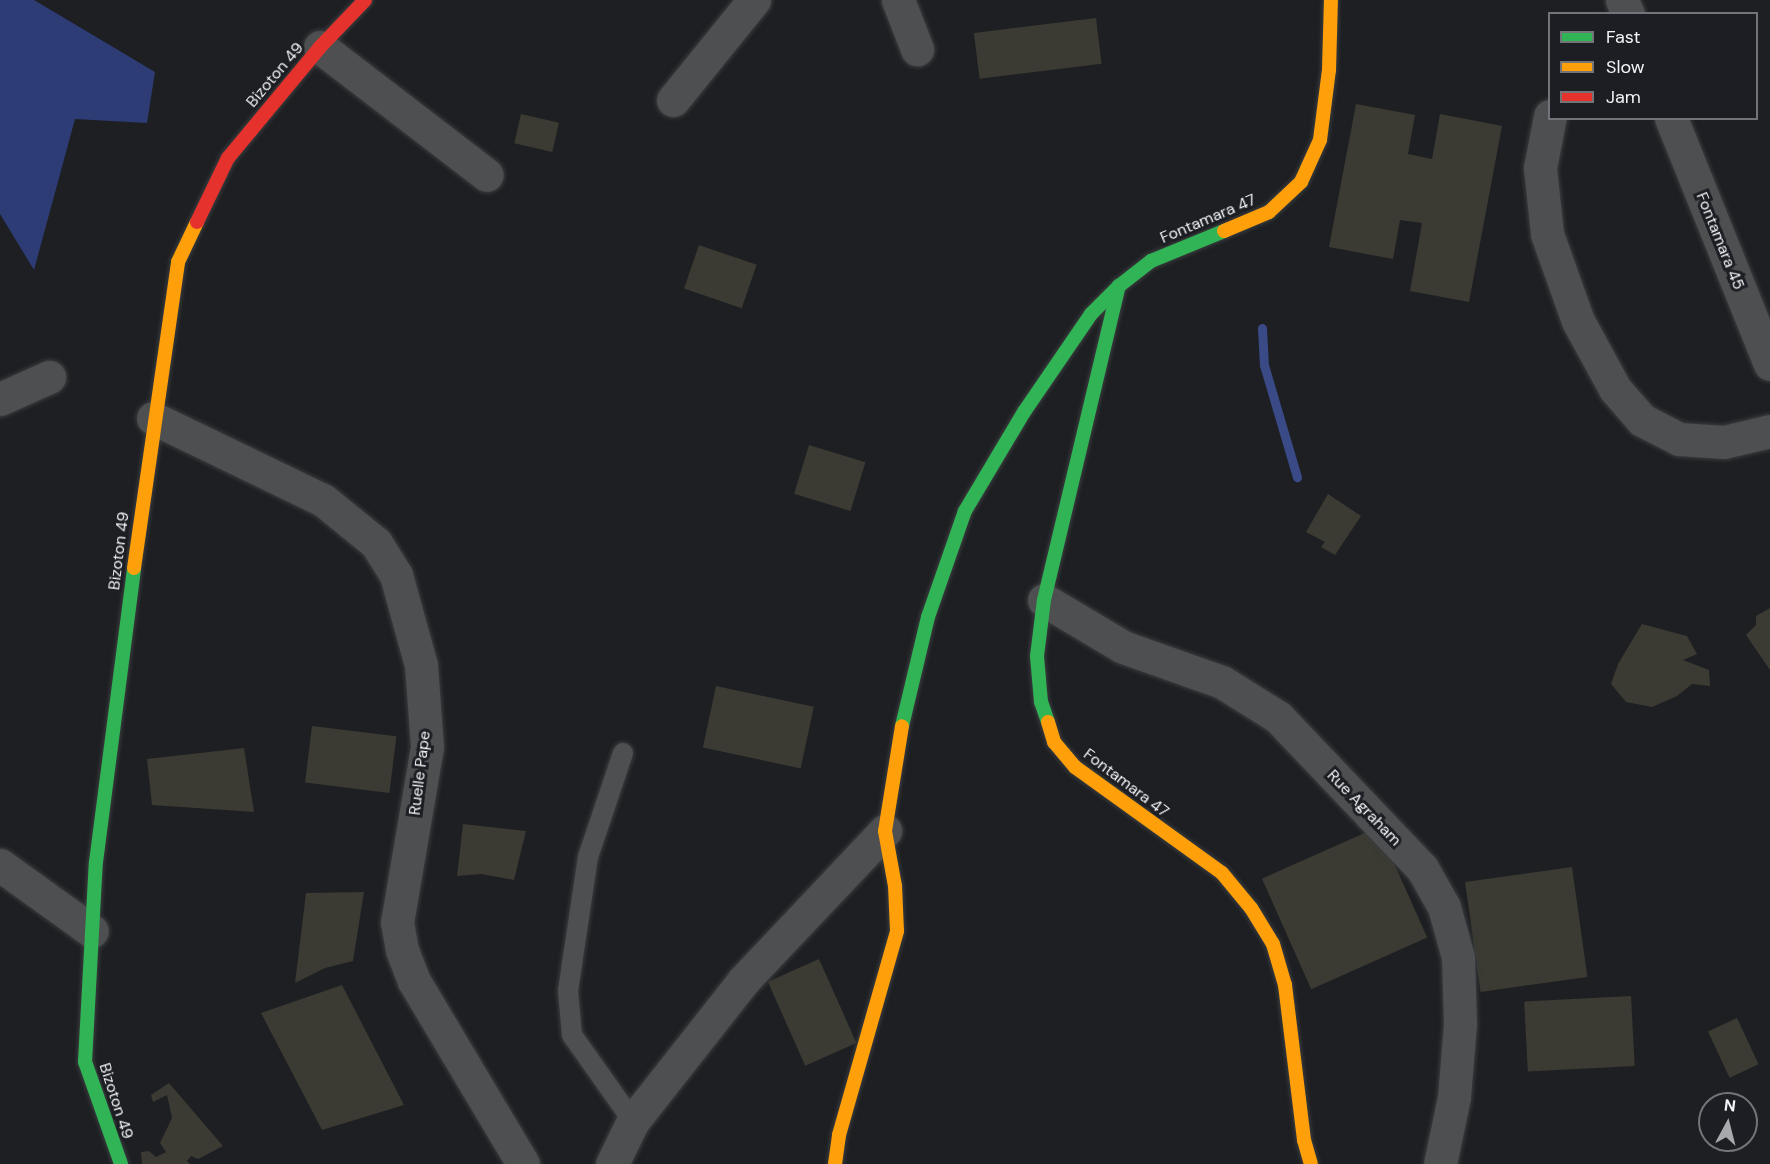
<!DOCTYPE html>
<html>
<head>
<meta charset="utf-8">
<style>
	body { margin:0 }
	#map { position:relative; width:1770px; height:1164px; overflow:hidden; background:#1d1f22; font-family:"DM Sans",sans-serif }
	div>[style] { position:absolute }
	.forest>* { inset:0; background:#2e3c75 }
	.stream>* { height:9px; margin:-4.5px; padding:0 4.5px; transform-origin:4.5px; border-radius:4.5px; background:#3a4a87 }
	.building>* { inset:0; background:#3b3b33; transform-origin:0 0 }
	.roads { filter:drop-shadow(0 0 2px #3a3c3e) drop-shadow(0 0 2px #3a3c3e) }
	.lane>* { height:20px; margin:-10px; padding:0 10px; transform-origin:10px; border-radius:10px; background:#4e4f51 }
	.street>* { height:33px; margin:-16.5px; padding:0 16.5px; transform-origin:16.5px; border-radius:16.5px; background:#4e4f51 }
	.fast>* { height:14px; margin:-7px; padding:0 7px; transform-origin:7px; border-radius:7px; background:#30b455 }
	.slow>* { height:14px; margin:-7px; padding:0 7px; transform-origin:7px; border-radius:7px; background:#ff9f0a }
	.jam>* { height:14px; margin:-7px; padding:0 7px; transform-origin:7px; border-radius:7px; background:#e5322d }
	span { translate:-50% -50%; white-space:nowrap; text-align:center; line-height:1.15; -webkit-text-stroke:6px #1c1e23; paint-order:stroke }
	.street-label { font-size:16px; color:#f3f4f7 }
	.legend { position:absolute; left:1548px; top:12px; width:210px; height:108px; box-sizing:border-box; background:#1c1e23; border:2px solid #727478; margin:0; padding:8px 10px; list-style:none; font-size:18px; color:#f3f4f7 }
	.legend li { display:flex; align-items:center; gap:12px; height:30px }
	.legend b { width:30px; border:2px solid #727478 }
	.north { position:absolute; left:1698px; top:1092px; width:60px; height:60px; box-sizing:border-box; background:#1c1e23; border:2px solid #727478; border-radius:50%; rotate:7deg; font-size:16px; font-weight:700; line-height:24px; text-align:center; color:#f3f4f7 }
	.north::after { content:''; display:block; margin:auto; width:21px; height:27px; background:#a8a9ac; clip-path:polygon(50% 0,100% 100%,50% 72%,0 100%) }
</style>
</head>
<body>
<div id="map">
	<div class="forest">
		<div style="clip-path:polygon(0 0,34px 0,155px 72px,147px 123px,75px 119px,34px 270px,0 214px)"></div>
	</div>
	<div class="stream">
		<div style="left:1262px;top:328px;width:37px;rotate:87deg"></div>
		<div style="left:1264px;top:365px;width:117px;rotate:73.6deg"></div>
	</div>
	<div class="building">
		<div style="left:1096px;top:18px;width:46px;height:123px;rotate:83deg"></div>
		<div style="clip-path:polygon(1356px 104px,1415px 115px,1408px 154px,1432px 159px,1440px 114px,1502px 126px,1469px 302px,1410px 291px,1422px 223px,1400px 220px,1393px 259px,1329px 247px)"></div>
		<div style="left:521px;top:114px;width:39px;height:30px;rotate:13deg"></div>
		<div style="left:699px;top:245px;width:61px;height:46px;rotate:19deg"></div>
		<div style="left:809px;top:445px;width:59px;height:51px;rotate:17deg"></div>
		<div style="clip-path:polygon(1328px 494px,1361px 516px,1335px 555px,1321px 547px,1325px 542px,1306px 532px)"></div>
		<div style="clip-path:polygon(1770px 608px,1770px 670px,1746px 635px,1756px 625px,1756px 616px)"></div>
		<div style="clip-path:polygon(1642px 624px,1687px 636px,1697px 654px,1683px 660px,1709px 670px,1710px 686px,1692px 684px,1677px 696px,1652px 707px,1626px 702px,1611px 684px,1618px 664px)"></div>
		<div style="left:716px;top:686px;width:100px;height:63px;rotate:12deg"></div>
		<div style="left:312px;top:726px;width:85px;height:57px;rotate:7deg"></div>
		<div style="clip-path:polygon(244px 748px,254px 812px,152px 805px,147px 759px)"></div>
		<div style="clip-path:polygon(463px 824px,526px 831px,514px 880px,481px 874px,457px 876px)"></div>
		<div style="left:1378px;top:827px;width:121px;height:127px;rotate:66deg"></div>
		<div style="left:1572px;top:867px;width:111px;height:108px;rotate:82deg"></div>
		<div style="clip-path:polygon(364px 892px,353px 961px,325px 968px,295px 983px,306px 893px)"></div>
		<div style="left:819px;top:959px;width:92px;height:56px;rotate:66deg"></div>
		<div style="clip-path:polygon(342px 985px,404px 1105px,322px 1130px,261px 1013px)"></div>
		<div style="left:1631px;top:996px;width:70px;height:107px;rotate:87deg"></div>
		<div style="left:1737px;top:1018px;width:51px;height:32px;rotate:65deg"></div>
		<div style="clip-path:polygon(169px 1083px,223px 1146px,198px 1159px,191px 1156px,187px 1161px,190px 1164px,142px 1164px,141px 1152px,149px 1151px,156px 1157px,166px 1152px,160px 1143px,172px 1118px,167px 1095px,153px 1102px,151px 1095px)"></div>
	</div>
	<div class="roads">
		<div class="lane">
			<div style="left:623px;top:753px;width:110px;rotate:108.6deg"></div>
			<div style="left:588px;top:857px;width:135px;rotate:98.5deg"></div>
			<div style="left:568px;top:991px;width:44px;rotate:84.8deg"></div>
			<div style="left:572px;top:1035px;width:105px;rotate:54.7deg"></div>
		</div>
		<div class="street">
			<div style="left:898px;top:0;width:53px;rotate:68.8deg"></div>
			<div style="left:1622px;top:0;width:15px;rotate:67deg"></div>
			<div style="left:320px;top:47px;width:210px;rotate:37.5deg"></div>
			<div style="left:673px;top:100px;width:129px;rotate:-51deg"></div>
			<div style="left:1550px;top:116px;width:53px;rotate:100.9deg"></div>
			<div style="left:1540px;top:168px;width:66px;rotate:83.9deg"></div>
			<div style="left:1547px;top:234px;width:92px;rotate:70.4deg"></div>
			<div style="left:1578px;top:321px;width:77px;rotate:61.4deg"></div>
			<div style="left:1615px;top:389px;width:41px;rotate:48.9deg"></div>
			<div style="left:1642px;top:420px;width:42px;rotate:27.2deg"></div>
			<div style="left:1679px;top:439px;width:45px;rotate:3.8deg"></div>
			<div style="left:1724px;top:442px;width:47px;rotate:-13.4deg"></div>
			<div style="left:1671px;top:118px;width:265px;rotate:68.1deg"></div>
			<div style="left:0;top:399px;width:54px;rotate:-24.2deg"></div>
			<div style="left:153px;top:418px;width:189px;rotate:25.8deg"></div>
			<div style="left:323px;top:500px;width:68px;rotate:39.1deg"></div>
			<div style="left:376px;top:543px;width:38px;rotate:58deg"></div>
			<div style="left:396px;top:575px;width:93px;rotate:74.5deg"></div>
			<div style="left:421px;top:665px;width:82px;rotate:85.8deg"></div>
			<div style="left:427px;top:747px;width:178px;rotate:99.7deg"></div>
			<div style="left:397px;top:922px;width:28px;rotate:80deg"></div>
			<div style="left:402px;top:950px;width:33px;rotate:69deg"></div>
			<div style="left:414px;top:981px;width:213px;rotate:59.2deg"></div>
			<div style="left:1044px;top:600px;width:92px;rotate:30.7deg"></div>
			<div style="left:1123px;top:647px;width:105px;rotate:19.5deg"></div>
			<div style="left:1222px;top:682px;width:66px;rotate:32deg"></div>
			<div style="left:1278px;top:717px;width:209px;rotate:46.4deg"></div>
			<div style="left:1422px;top:868px;width:45px;rotate:60.6deg"></div>
			<div style="left:1444px;top:907px;width:52px;rotate:74.4deg"></div>
			<div style="left:1458px;top:957px;width:67px;rotate:88.3deg"></div>
			<div style="left:1460px;top:1024px;width:73px;rotate:94.7deg"></div>
			<div style="left:1454px;top:1097px;width:68px;rotate:101.8deg"></div>
			<div style="left:0;top:865px;width:113px;rotate:35.7deg"></div>
			<div style="left:612px;top:1164px;width:48px;rotate:-64deg"></div>
			<div style="left:633px;top:1121px;width:178px;rotate:-51.8deg"></div>
			<div style="left:743px;top:981px;width:207px;rotate:-46.6deg"></div>
		</div>
		<div class="fast">
			<div style="left:1048px;top:722px;width:21px;rotate:-109deg"></div>
			<div style="left:1041px;top:702px;width:46px;rotate:-95deg"></div>
			<div style="left:1037px;top:656px;width:56px;rotate:-82.9deg"></div>
			<div style="left:1044px;top:600px;width:323px;rotate:-76.6deg"></div>
			<div style="left:902px;top:726px;width:112px;rotate:-76.6deg"></div>
			<div style="left:928px;top:617px;width:112px;rotate:-70.8deg"></div>
			<div style="left:965px;top:511px;width:115px;rotate:-59.2deg"></div>
			<div style="left:1024px;top:412px;width:119px;rotate:-55.6deg"></div>
			<div style="left:1091px;top:314px;width:40px;rotate:-45deg"></div>
			<div style="left:1119px;top:286px;width:41px;rotate:-38deg"></div>
			<div style="left:1151px;top:261px;width:79px;rotate:-22.3deg"></div>
			<div style="left:121px;top:1164px;width:108px;rotate:-109.4deg"></div>
			<div style="left:85px;top:1062px;width:200px;rotate:-86.9deg"></div>
			<div style="left:96px;top:862px;width:296px;rotate:-82.6deg"></div>
		</div>
		<div class="slow">
			<div style="left:1224px;top:231px;width:49px;rotate:-22.9deg"></div>
			<div style="left:1269px;top:212px;width:44px;rotate:-43.2deg"></div>
			<div style="left:1301px;top:182px;width:46px;rotate:-65.7deg"></div>
			<div style="left:1320px;top:140px;width:71px;rotate:-82.7deg"></div>
			<div style="left:1329px;top:70px;width:70px;rotate:-88.4deg"></div>
			<div style="left:134px;top:568px;width:309px;rotate:-81.8deg"></div>
			<div style="left:178px;top:262px;width:44px;rotate:-64.6deg"></div>
			<div style="left:1048px;top:722px;width:21px;rotate:73deg"></div>
			<div style="left:1054px;top:742px;width:33px;rotate:50deg"></div>
			<div style="left:1075px;top:767px;width:181px;rotate:35.8deg"></div>
			<div style="left:1222px;top:873px;width:45px;rotate:50.4deg"></div>
			<div style="left:1251px;top:908px;width:42px;rotate:58.6deg"></div>
			<div style="left:1273px;top:944px;width:43px;rotate:73.7deg"></div>
			<div style="left:1285px;top:985px;width:156px;rotate:83deg"></div>
			<div style="left:1304px;top:1140px;width:25px;rotate:74deg"></div>
			<div style="left:835px;top:1164px;width:29px;rotate:-82deg"></div>
			<div style="left:839px;top:1135px;width:212px;rotate:-74.1deg"></div>
			<div style="left:897px;top:931px;width:45px;rotate:-92.5deg"></div>
			<div style="left:895px;top:886px;width:56px;rotate:-100.3deg"></div>
			<div style="left:885px;top:831px;width:106px;rotate:-80.8deg"></div>
		</div>
		<div class="jam">
			<div style="left:197px;top:222px;width:71px;rotate:-64.2deg"></div>
			<div style="left:228px;top:158px;width:144px;rotate:-50.3deg"></div>
			<div style="left:320px;top:47px;width:65px;rotate:-46.2deg"></div>
		</div>
	</div>
	<div class="street-label">
		<span style="left:275px;top:75px;rotate:-50deg">Bizoton 49</span>
		<span style="left:1208px;top:219px;rotate:-23deg">Fontamara 47</span>
		<span style="left:1720px;top:241px;rotate:68deg">Fontamara 45</span>
		<span style="left:119px;top:551px;rotate:-83deg">Bizoton 49</span>
		<span style="left:420px;top:773px;rotate:-83deg">Ruelle Pape</span>
		<span style="left:1126px;top:783px;rotate:37deg">Fontamara 47</span>
		<span style="left:1364px;top:808px;rotate:46deg">Rue Agraham</span>
		<span style="left:116px;top:1101px;rotate:72deg">Bizoton 49</span>
	</div>
	<ul class="legend">
	<li><b style="height:8px;background:#30b455"></b>Fast</li>
	<li><b style="height:8px;background:#ff9f0a"></b>Slow</li>
	<li><b style="height:8px;background:#e5322d"></b>Jam</li>
	</ul>
	<div class="north">N</div>
</div>
</body>
</html>
